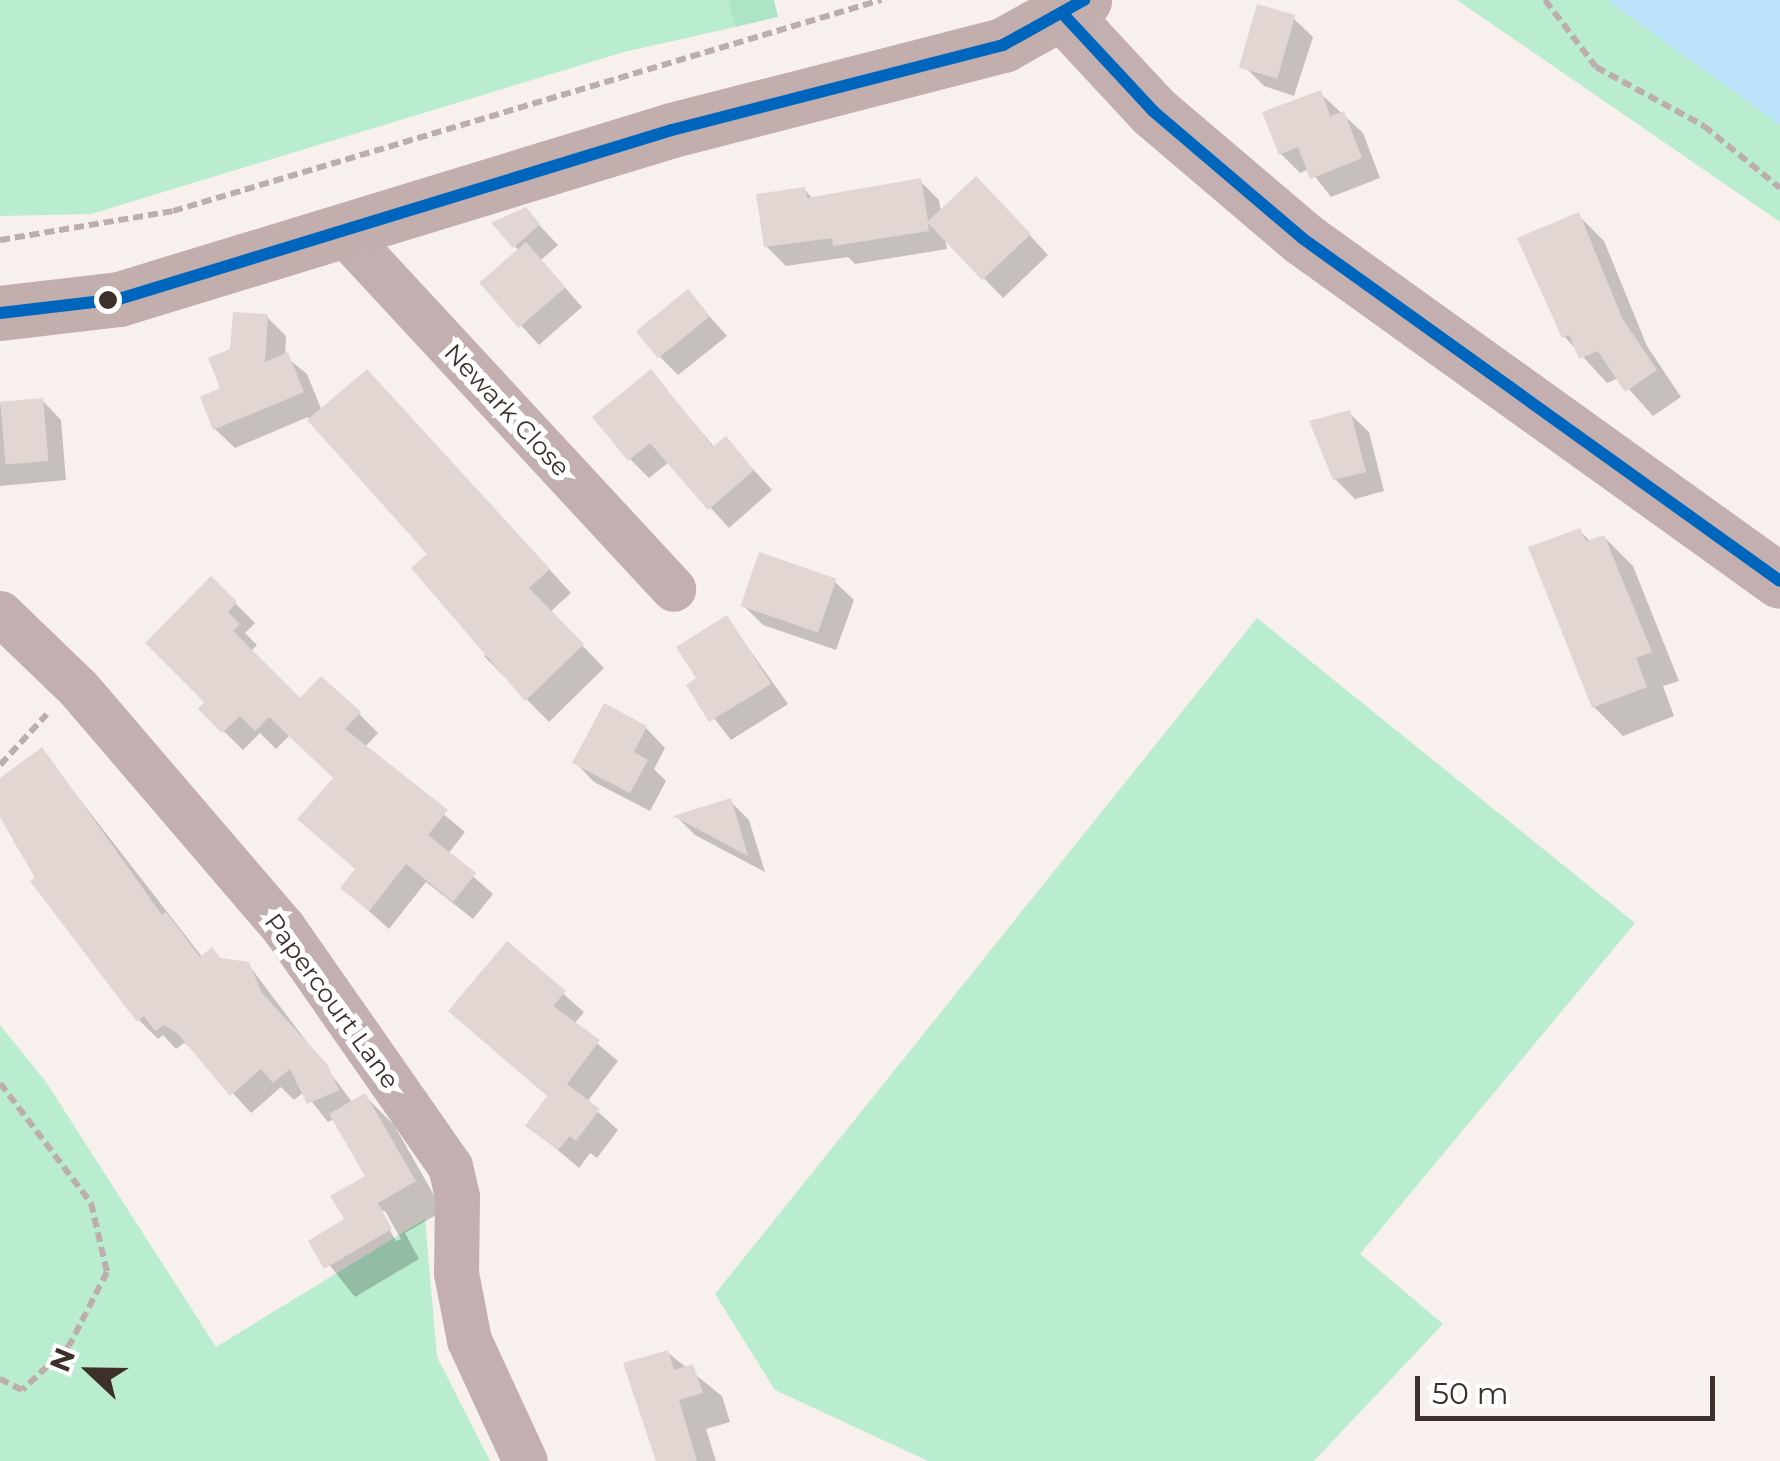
<!DOCTYPE html>
<html>
<head>
<meta charset="utf-8">
<style>
	body { margin:0 }
	#map { position:relative; width:1780px; height:1461px; overflow:hidden; background:#f8f0ed; font-family:Montserrat,sans-serif }
	div>[style] { position:absolute }
	.green>* { inset:0; background:#baeccf }
	.forest>* { inset:0; background:#ade4c5 }
	.water>* { inset:0; background:#bae2f8 }
	.shadow>* { inset:0; background:#0003 }
	.building>* { inset:0; background:#e1d6d2; transform-origin:0 0 }
	.path>* { height:6px; margin-top:-3px; transform-origin:0; background:repeating-linear-gradient(90deg,#bcaead 0 10px,transparent 0 15px) }
	.minor>* { height:45px; margin:-22.5px; padding:0 22.5px; transform-origin:22.5px; border-radius:22.5px; background:#c3afb0 }
	.tertiary>* { height:55px; margin:-27.5px; padding:0 27.5px; transform-origin:27.5px; border-radius:27.5px; background:#c3afb0 }
	.secondary>* { height:55px; margin:-27.5px; padding:0 27.5px; transform-origin:27.5px; border-radius:27.5px; background:#c1aead }
	.bus-1>* { height:12px; margin:-6px; padding:0 6px; transform-origin:6px; border-radius:6px; background:#0065bd }
	.dots>* { width:28px; height:28px; translate:-50% -50%; box-sizing:border-box; border:5px solid #fff; border-radius:50% }
	span { translate:-50% -50%; white-space:nowrap; text-align:center; line-height:1.15; -webkit-text-stroke:10px #fff; paint-order:stroke }
	.street-label { font-size:25px; color:#3d2f29 }
	.north { position:absolute; left:40px; top:1321px; width:100px; height:100px; -webkit-text-stroke:8px #fff; paint-order:stroke; rotate:292deg; font-size:28px; font-weight:700; line-height:40px; text-align:center; color:#3d2f29 }
	.north::after { content:''; display:block; margin:auto; width:35px; height:45px; background:#3d2f29; clip-path:polygon(50% 0,100% 100%,50% 72%,0 100%) }
	.scale { position:absolute; left:1415px; top:1376px; width:300px; height:45px; box-sizing:border-box; border:5px solid #3d2f29; border-top:0; padding-left:12px; font-size:30px; line-height:35px; white-space:nowrap; color:#3d2f29; -webkit-text-stroke:8px #fff; paint-order:stroke }
</style>
</head>
<body>
<div id="map">
	<div class="green">
		<div style="clip-path:polygon(0 0,728px 0,735px 27px,624px 52px,91px 214px,0 216px)"></div>
		<div style="clip-path:polygon(1457px 0,1607px 0,1780px 125px,1780px 222px)"></div>
		<div style="clip-path:polygon(1257px 618px,1635px 923px,1360px 1254px,1443px 1324px,1314px 1461px,928px 1461px,775px 1390px,715px 1294px)"></div>
		<div style="clip-path:polygon(0 1025px,46px 1082px,216px 1347px,425px 1219px,437px 1357px,490px 1461px,0 1461px)"></div>
	</div>
	<div class="forest">
		<div style="clip-path:polygon(728px 0,774px 0,778px 17px,735px 27px)"></div>
	</div>
	<div class="water">
		<div style="clip-path:polygon(1607px 0,1780px 0,1780px 125px)"></div>
	</div>
	<div class="shadow">
		<div style="clip-path:polygon(1293px 18px,1313px 37px,1294px 96px,1264px 86px,1245px 67px)"></div>
		<div style="clip-path:polygon(1320px 93px,1363px 133px,1380px 178px,1331px 197px,1309px 169px,1300px 173px,1281px 154px)"></div>
		<div style="clip-path:polygon(920px 181px,939px 200px,941px 212px,995px 198px,1048px 255px,1003px 298px,945px 238px,947px 249px,855px 264px,848px 257px,786px 266px,766px 246px,804px 189px,813px 199px)"></div>
		<div style="clip-path:polygon(525px 210px,558px 245px,541px 260px,582px 307px,539px 345px,482px 283px,519px 251px,495px 224px)"></div>
		<div style="clip-path:polygon(1578px 215px,1604px 241px,1647px 346px,1681px 397px,1653px 416px,1619px 378px,1607px 383px,1564px 336px)"></div>
		<div style="clip-path:polygon(688px 292px,727px 336px,678px 375px,659px 356px)"></div>
		<div style="clip-path:polygon(267px 317px,286px 336px,285px 356px,307px 374px,322px 411px,389px 395px,571px 593px,550px 612px,604px 668px,549px 722px,484px 656px,489px 651px,430px 554px,308px 417px,235px 448px,215px 429px,232px 351px)"></div>
		<div style="clip-path:polygon(651px 372px,715px 448px,726px 439px,772px 490px,729px 528px,669px 462px,649px 478px,630px 459px)"></div>
		<div style="clip-path:polygon(42px 400px,61px 420px,66px 480px,0 486px,0 404px)"></div>
		<div style="clip-path:polygon(1349px 413px,1369px 432px,1384px 491px,1355px 499px,1335px 479px,1312px 423px)"></div>
		<div style="clip-path:polygon(1580px 531px,1591px 542px,1604px 537px,1633px 566px,1679px 681px,1663px 686px,1674px 716px,1623px 736px,1594px 707px)"></div>
		<div style="clip-path:polygon(211px 579px,255px 623px,245px 633px,257px 645px,250px 652px,300px 702px,359px 714px,378px 733px,364px 748px,465px 832px,448px 854px,493px 894px,473px 919px,426px 882px,389px 929px,343px 888px,357px 870px,336px 778px,290px 735px,276px 749px,260px 733px,243px 750px,201px 709px,208px 702px)"></div>
		<div style="clip-path:polygon(834px 581px,854px 600px,836px 650px,763px 625px,743px 605px)"></div>
		<div style="clip-path:polygon(727px 618px,788px 704px,731px 740px,689px 686px,699px 678px)"></div>
		<div style="clip-path:polygon(605px 707px,646px 728px,665px 748px,654px 769px,666px 781px,650px 811px,594px 782px,575px 762px)"></div>
		<div style="clip-path:polygon(evenodd,42px 751px,203px 958px,248px 964px,353px 1103px,365px 1096px,394px 1125px,443px 1211px,405px 1233px,419px 1259px,355px 1297px,311px 1242px,347px 1220px,368px 1177px,335px 1119px,328px 1122px,304px 1092px,294px 1100px,281px 1087px,251px 1113px,193px 1049px,184px 1043px,176px 1049px,163px 1035px,158px 1039px,139px 1020px,13px 841px,19px 838px,0 813px,0 781px,42px 751px,379px 1211px,385px 1211px,401px 1239px,396px 1241px,379px 1211px)"></div>
		<div style="clip-path:polygon(730px 801px,749px 820px,765px 872px,695px 835px,677px 817px)"></div>
		<div style="clip-path:polygon(507px 945px,584px 1012px,574px 1024px,618px 1061px,587px 1102px,618px 1130px,597px 1158px,590px 1153px,579px 1168px,528px 1125px,549px 1097px)"></div>
		<div style="clip-path:polygon(667px 1352px,722px 1396px,730px 1422px,706px 1429px,716px 1461px,660px 1461px)"></div>
	</div>
	<div class="building">
		<div style="left:1257px;top:4px;width:40px;height:66px;rotate:16deg"></div>
		<div style="clip-path:polygon(1321px 90px,1330px 116px,1344px 111px,1362px 158px,1310px 179px,1298px 147px,1279px 155px,1262px 112px)"></div>
		<div style="clip-path:polygon(976px 176px,1031px 234px,982px 280px,928px 223px,929px 231px,833px 246px,832px 238px,764px 247px,756px 194px,805px 187px,807px 198px,921px 178px,928px 221px)"></div>
		<div style="clip-path:polygon(526px 207px,540px 224px,513px 248px,491px 223px)"></div>
		<div style="clip-path:polygon(1579px 212px,1622px 318px,1657px 370px,1625px 392px,1598px 351px,1579px 359px,1569px 335px,1562px 338px,1517px 238px)"></div>
		<div style="left:526px;top:242px;width:60px;height:62px;rotate:49deg"></div>
		<div style="left:688px;top:289px;width:35px;height:67px;rotate:51deg"></div>
		<div style="clip-path:polygon(233px 312px,268px 314px,265px 362px,288px 352px,304px 392px,213px 430px,200px 397px,220px 388px,208px 358px,230px 349px)"></div>
		<div style="clip-path:polygon(367px 369px,550px 569px,529px 588px,584px 644px,525px 701px,411px 568px,427px 554px,307px 420px)"></div>
		<div style="clip-path:polygon(651px 369px,713px 447px,726px 436px,754px 470px,708px 510px,650px 443px,628px 461px,592px 417px)"></div>
		<div style="left:43px;top:398px;width:63px;height:43px;rotate:85deg"></div>
		<div style="clip-path:polygon(1350px 410px,1366px 472px,1333px 480px,1309px 421px)"></div>
		<div style="clip-path:polygon(1580px 528px,1586px 541px,1604px 535px,1652px 652px,1636px 658px,1647px 687px,1592px 708px,1528px 547px)"></div>
		<div style="left:759px;top:552px;width:82px;height:57px;rotate:19deg"></div>
		<div style="clip-path:polygon(211px 576px,237px 602px,228px 612px,240px 624px,233px 631px,300px 698px,321px 676px,361px 712px,345px 729px,448px 810px,428px 835px,476px 873px,453px 902px,406px 864px,369px 911px,340px 888px,355px 869px,297px 819px,333px 778px,269px 717px,255px 731px,240px 716px,222px 733px,198px 709px,204px 702px,145px 643px)"></div>
		<div style="clip-path:polygon(727px 615px,771px 684px,709px 722px,686px 685px,696px 678px,676px 647px)"></div>
		<div style="clip-path:polygon(604px 703px,647px 726px,634px 752px,648px 760px,630px 793px,572px 763px)"></div>
		<div style="clip-path:polygon(42px 747px,162px 915px,166px 912px,200px 957px,212px 947px,220px 958px,249px 962px,262px 993px,327px 1064px,339px 1090px,307px 1104px,290px 1069px,273px 1083px,261px 1069px,230px 1096px,178px 1034px,164px 1025px,155px 1031px,144px 1016px,137px 1022px,30px 881px,35px 878px,0 817px,0 778px)"></div>
		<div style="clip-path:polygon(731px 798px,748px 856px,673px 816px)"></div>
		<div style="clip-path:polygon(507px 941px,566px 991px,553px 1006px,600px 1040px,567px 1084px,600px 1109px,576px 1141px,570px 1136px,558px 1150px,525px 1126px,547px 1096px,448px 1011px)"></div>
		<div style="clip-path:polygon(365px 1093px,416px 1181px,378px 1203px,392px 1229px,324px 1269px,308px 1241px,344px 1219px,330px 1196px,365px 1176px,329px 1114px)"></div>
		<div style="clip-path:polygon(668px 1350px,674px 1370px,693px 1364px,703px 1393px,679px 1400px,697px 1461px,656px 1461px,623px 1363px)"></div>
	</div>
	<div class="path">
		<div style="left:1545px;top:0;width:84px;rotate:52.7deg"></div>
		<div style="left:1596px;top:67px;width:123px;rotate:28.6deg"></div>
		<div style="left:1704px;top:126px;width:98px;rotate:39.2deg"></div>
		<div style="left:0;top:240px;width:175px;rotate:-9.5deg"></div>
		<div style="left:173px;top:211px;width:739px;rotate:-16.6deg"></div>
		<div style="left:0;top:765px;width:69px;rotate:-47.3deg"></div>
		<div style="left:0;top:1083px;width:151px;rotate:52.8deg"></div>
		<div style="left:91px;top:1203px;width:71px;rotate:76.9deg"></div>
		<div style="left:107px;top:1272px;width:83px;rotate:117.2deg"></div>
		<div style="left:69px;top:1346px;width:64px;rotate:136.9deg"></div>
		<div style="left:22px;top:1390px;width:25px;rotate:-153deg"></div>
	</div>
	<div class="minor">
		<div style="left:341px;top:230px;width:489px;rotate:47.2deg"></div>
		<div style="left:0;top:613px;width:108px;rotate:43.9deg"></div>
		<div style="left:78px;top:688px;width:315px;rotate:49.4deg"></div>
		<div style="left:283px;top:927px;width:292px;rotate:55.1deg"></div>
		<div style="left:450px;top:1166px;width:31px;rotate:77deg"></div>
		<div style="left:457px;top:1196px;width:77px;rotate:90.7deg"></div>
		<div style="left:456px;top:1273px;width:68px;rotate:79deg"></div>
		<div style="left:469px;top:1340px;width:133px;rotate:65.2deg"></div>
	</div>
	<div class="tertiary">
		<div style="left:1063px;top:14px;width:132px;rotate:47.1deg"></div>
		<div style="left:1153px;top:111px;width:196px;rotate:40.4deg"></div>
		<div style="left:1302px;top:238px;width:588px;rotate:35.66deg"></div>
	</div>
	<div class="secondary">
		<div style="left:0;top:313px;width:120px;rotate:-6.7deg"></div>
		<div style="left:119px;top:299px;width:578px;rotate:-16.99deg"></div>
		<div style="left:672px;top:130px;width:342px;rotate:-14.4deg"></div>
		<div style="left:1003px;top:45px;width:93px;rotate:-29.1deg"></div>
	</div>
	<div class="bus-1">
		<div style="left:1063px;top:14px;width:132px;rotate:47.1deg"></div>
		<div style="left:1153px;top:111px;width:196px;rotate:40.4deg"></div>
		<div style="left:1302px;top:238px;width:588px;rotate:35.66deg"></div>
		<div style="left:0;top:313px;width:120px;rotate:-6.7deg"></div>
		<div style="left:119px;top:299px;width:578px;rotate:-16.99deg"></div>
		<div style="left:672px;top:130px;width:342px;rotate:-14.4deg"></div>
		<div style="left:1003px;top:45px;width:93px;rotate:-29.1deg"></div>
	</div>
	<div class="dots">
		<div style="left:108px;top:300px;background:#3d2f29"></div>
	</div>
	<div class="street-label">
		<span style="left:507px;top:410px;rotate:47deg">Newark Close</span>
		<span style="left:332px;top:1001px;rotate:54deg">Papercourt Lane</span>
	</div>
	<div class="north">N</div>
	<div class="scale">50 m</div>
</div>
</body>
</html>
